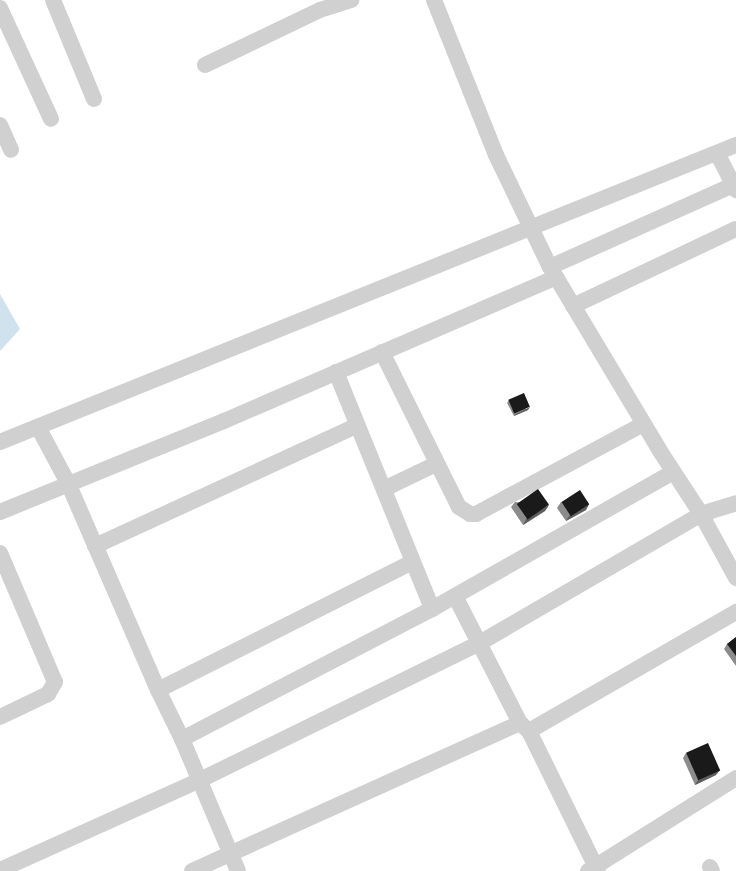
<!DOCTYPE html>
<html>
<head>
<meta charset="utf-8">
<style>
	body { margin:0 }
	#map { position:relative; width:736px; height:871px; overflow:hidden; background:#fff; font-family:"Golos Text",sans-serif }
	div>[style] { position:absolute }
	.water>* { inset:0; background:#cfe2ee }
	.minor>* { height:16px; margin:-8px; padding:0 8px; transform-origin:8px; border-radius:8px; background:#d0d0d0 }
	.wall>* { inset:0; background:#8c8c8c }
	.shaded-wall>* { inset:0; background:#5f5f5f }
	.building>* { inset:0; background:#1a1a1a; transform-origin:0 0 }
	span { translate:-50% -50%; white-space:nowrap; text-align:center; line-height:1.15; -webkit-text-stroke:6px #fff; paint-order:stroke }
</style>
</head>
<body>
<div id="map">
	<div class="water">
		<div style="clip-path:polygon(0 294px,20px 329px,0 351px)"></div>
	</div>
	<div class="minor">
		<div style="left:53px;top:0;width:107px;rotate:67.5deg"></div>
		<div style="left:434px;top:0;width:167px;rotate:68.2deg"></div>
		<div style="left:496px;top:155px;width:124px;rotate:64.3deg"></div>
		<div style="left:550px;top:267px;width:214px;rotate:59.1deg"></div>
		<div style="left:660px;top:451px;width:75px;rotate:56.9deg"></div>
		<div style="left:701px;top:514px;width:73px;rotate:61.3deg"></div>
		<div style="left:0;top:8px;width:122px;rotate:65.3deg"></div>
		<div style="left:205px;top:65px;width:127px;rotate:-25.6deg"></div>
		<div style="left:320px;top:10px;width:33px;rotate:-18deg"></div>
		<div style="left:0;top:125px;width:27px;rotate:66deg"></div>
		<div style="left:717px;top:153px;width:42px;rotate:62.8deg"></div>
		<div style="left:550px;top:267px;width:201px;rotate:-24.1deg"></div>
		<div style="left:573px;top:306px;width:180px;rotate:-25.3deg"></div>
		<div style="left:382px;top:352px;width:173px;rotate:63.6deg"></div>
		<div style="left:459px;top:507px;width:13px;rotate:32deg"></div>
		<div style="left:470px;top:514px;width:6px"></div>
		<div style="left:476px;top:514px;width:190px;rotate:-28.3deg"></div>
		<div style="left:336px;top:372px;width:256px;rotate:67.9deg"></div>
		<div style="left:38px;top:427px;width:64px;rotate:61.8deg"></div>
		<div style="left:68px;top:483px;width:226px;rotate:66.5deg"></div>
		<div style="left:158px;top:690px;width:55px;rotate:63.9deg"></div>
		<div style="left:182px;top:739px;width:143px;rotate:67deg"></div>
		<div style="left:0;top:442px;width:794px;rotate:-21.98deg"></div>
		<div style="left:384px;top:489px;width:58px;rotate:-25.7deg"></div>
		<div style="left:0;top:512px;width:242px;rotate:-22.1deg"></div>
		<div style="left:224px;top:421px;width:362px;rotate:-23.4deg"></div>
		<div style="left:95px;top:546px;width:289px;rotate:-24.7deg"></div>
		<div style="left:0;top:553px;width:140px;rotate:66.9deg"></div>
		<div style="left:55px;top:682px;width:14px;rotate:120deg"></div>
		<div style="left:48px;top:694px;width:53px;rotate:154.4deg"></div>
		<div style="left:455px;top:596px;width:143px;rotate:62.9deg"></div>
		<div style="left:158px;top:690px;width:285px;rotate:-26.7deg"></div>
		<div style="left:529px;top:731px;width:156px;rotate:63.8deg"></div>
		<div style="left:182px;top:739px;width:282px;rotate:-27.5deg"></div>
		<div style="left:432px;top:609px;width:277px;rotate:-29.6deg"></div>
		<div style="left:710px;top:867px;width:4px;rotate:63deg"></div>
		<div style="left:0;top:870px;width:217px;rotate:-24.2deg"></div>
		<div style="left:198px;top:781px;width:312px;rotate:-26.1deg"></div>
		<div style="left:478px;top:644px;width:258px;rotate:-30.2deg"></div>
		<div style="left:701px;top:514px;width:37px;rotate:-17deg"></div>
		<div style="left:192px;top:871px;width:360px;rotate:-24.3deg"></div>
		<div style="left:520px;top:723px;width:12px;rotate:42deg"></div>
		<div style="left:529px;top:731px;width:239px;rotate:-29.9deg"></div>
		<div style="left:588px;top:871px;width:175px;rotate:-32.1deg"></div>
	</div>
	<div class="wall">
		<div style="clip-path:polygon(509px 400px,528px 410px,514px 416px,507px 403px)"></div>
		<div style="clip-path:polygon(515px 502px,549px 505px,545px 511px,523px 525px,511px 507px)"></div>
		<div style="clip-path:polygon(561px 502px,589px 504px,586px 510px,566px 521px,557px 508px)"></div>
		<div style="clip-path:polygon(736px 637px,736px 666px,724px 649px,727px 644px)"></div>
		<div style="clip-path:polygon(686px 753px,716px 775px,695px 785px,683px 758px)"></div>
	</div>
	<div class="shaded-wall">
		<div style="clip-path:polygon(530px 407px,528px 410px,514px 416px,516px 414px)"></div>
		<div style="clip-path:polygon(589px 504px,586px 510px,566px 521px,569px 516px)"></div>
		<div style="clip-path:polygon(549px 505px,545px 511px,523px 525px,526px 519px)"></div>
		<div style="clip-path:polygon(720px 770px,716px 775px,695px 785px,698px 780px)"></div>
	</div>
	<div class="building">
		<div style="left:524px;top:393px;width:15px;height:17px;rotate:67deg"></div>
		<div style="left:538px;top:489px;width:19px;height:26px;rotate:55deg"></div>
		<div style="left:580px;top:490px;width:17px;height:22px;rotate:57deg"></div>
		<div style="clip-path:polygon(736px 637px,736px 656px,727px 644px)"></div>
		<div style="left:708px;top:743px;width:30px;height:24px;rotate:66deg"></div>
	</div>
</div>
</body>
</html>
